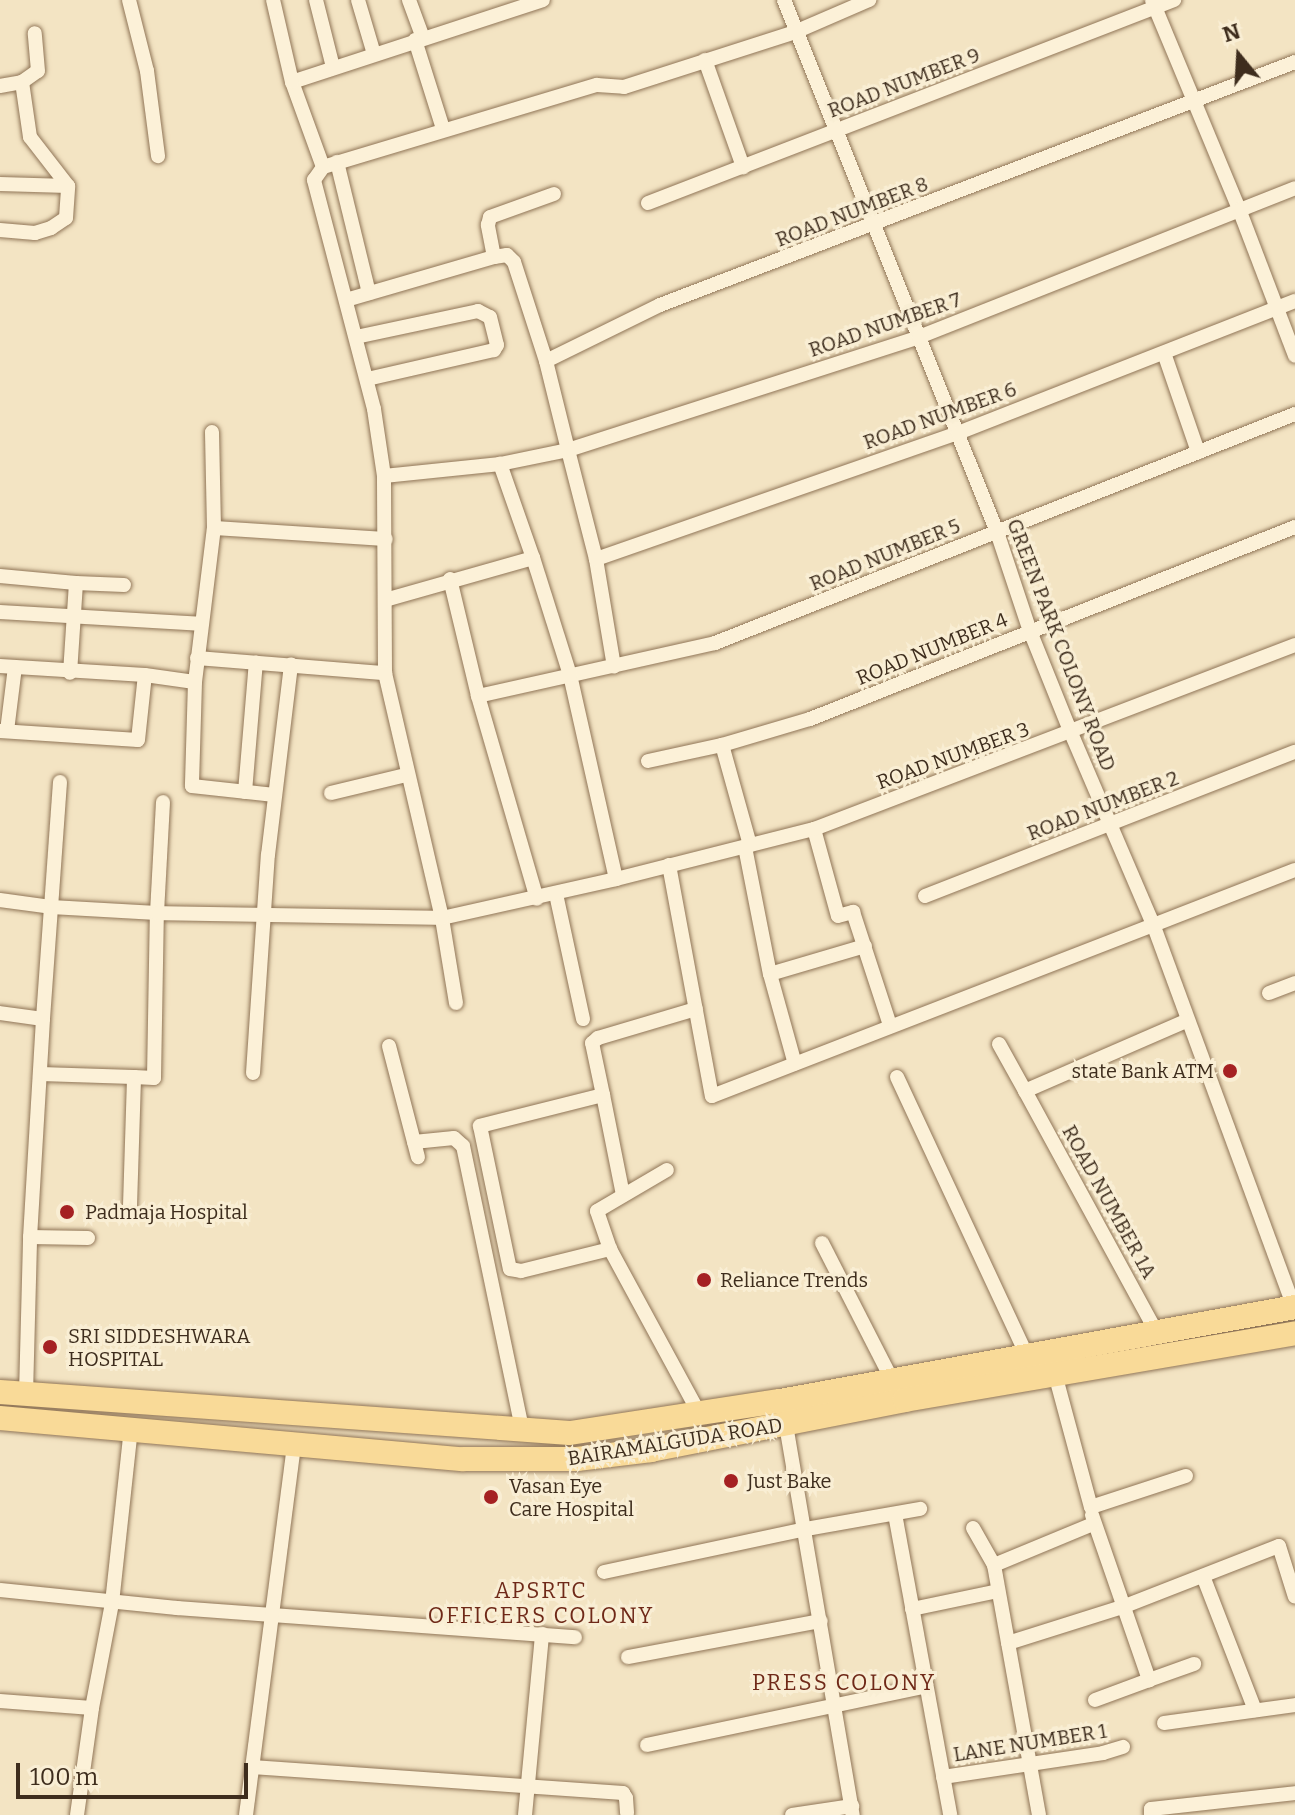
<!DOCTYPE html>
<html>
<head>
<meta charset="utf-8">
<style>
	body { margin:0 }
	#map { position:relative; width:1295px; height:1815px; overflow:hidden; background:#f3e4c3; font-family:Bitter,serif }
	div>[style] { position:absolute }
	.roads { filter:drop-shadow(0 0 2px #907557) drop-shadow(0 0 2px #907557) }
	.street>* { height:14px; margin:-7px; padding:0 7px; transform-origin:7px; border-radius:7px; background:#fcf1d8 }
	.primary>* { height:24px; margin:-12px; padding:0 12px; transform-origin:12px; border-radius:12px; background:#f9da98 }
	.dots>* { width:22px; height:22px; translate:-50% -50%; box-sizing:border-box; border:4px solid #f9eed4; border-radius:50% }
	span { translate:-50% -50%; white-space:nowrap; text-align:center; line-height:1.15; -webkit-text-stroke:6px #f9eed4; paint-order:stroke }
	.street-label { font-size:20px; color:#3e2d1d }
	.poi-label { font-size:20px; color:#3e2d1d }
	.right { translate:-100% -50%; text-align:right }
	.left { translate:0 -50%; text-align:left }
	.neighbourhood-label { font-size:22px; color:#6f2918; letter-spacing:2px }
	.north { position:absolute; left:1199px; top:16px; width:80px; height:80px; -webkit-text-stroke:6px #f9eed4; paint-order:stroke; rotate:342deg; font-size:22px; font-weight:700; line-height:32px; text-align:center; color:#3e2d1d }
	.north::after { content:''; display:block; margin:auto; width:28px; height:36px; background:#3e2d1d; clip-path:polygon(50% 0,100% 100%,50% 72%,0 100%) }
	.scale { position:absolute; left:16px; top:1763px; width:232px; height:36px; box-sizing:border-box; border:4px solid #3e2d1d; border-top:0; padding-left:10px; font-size:24px; line-height:28px; white-space:nowrap; color:#3e2d1d; -webkit-text-stroke:6px #f9eed4; paint-order:stroke }
</style>
</head>
<body>
<div id="map">
	<div class="roads">
		<div class="street">
			<div style="left:129px;top:0;width:73px;rotate:75.8deg"></div>
			<div style="left:147px;top:71px;width:86px;rotate:82.6deg"></div>
			<div style="left:316px;top:0;width:69px;rotate:75.8deg"></div>
			<div style="left:358px;top:0;width:56px;rotate:73.5deg"></div>
			<div style="left:409px;top:0;width:40px;rotate:69.8deg"></div>
			<div style="left:784px;top:0;width:573px;rotate:68.18deg"></div>
			<div style="left:997px;top:532px;width:104px;rotate:71.6deg"></div>
			<div style="left:1030px;top:631px;width:110px;rotate:68.1deg"></div>
			<div style="left:1071px;top:733px;width:208px;rotate:66.8deg"></div>
			<div style="left:1153px;top:924px;width:408px;rotate:69.8deg"></div>
			<div style="left:1152px;top:0;width:226px;rotate:67.4deg"></div>
			<div style="left:1239px;top:209px;width:157px;rotate:69.1deg"></div>
			<div style="left:415px;top:40px;width:93px;rotate:72.5deg"></div>
			<div style="left:705px;top:60px;width:114px;rotate:70.4deg"></div>
			<div style="left:292px;top:82px;width:264px;rotate:-18.1deg"></div>
			<div style="left:0;top:86px;width:22px;rotate:-10deg"></div>
			<div style="left:337px;top:162px;width:135px;rotate:76.3deg"></div>
			<div style="left:323px;top:167px;width:286px;rotate:-16.7deg"></div>
			<div style="left:597px;top:85px;width:27px;rotate:4deg"></div>
			<div style="left:624px;top:87px;width:180px;rotate:-17.8deg"></div>
			<div style="left:795px;top:32px;width:81px;rotate:-23.4deg"></div>
			<div style="left:0;top:184px;width:68px;rotate:1.7deg"></div>
			<div style="left:648px;top:203px;width:564px;rotate:-21.1deg"></div>
			<div style="left:0;top:230px;width:35px;rotate:5deg"></div>
			<div style="left:35px;top:233px;width:17px;rotate:-17deg"></div>
			<div style="left:51px;top:228px;width:18px;rotate:-34deg"></div>
			<div style="left:66px;top:218px;width:32px;rotate:-86deg"></div>
			<div style="left:68px;top:186px;width:62px;rotate:-127.8deg"></div>
			<div style="left:30px;top:137px;width:56px;rotate:-98.3deg"></div>
			<div style="left:22px;top:82px;width:19px;rotate:-35deg"></div>
			<div style="left:38px;top:71px;width:38px;rotate:-95deg"></div>
			<div style="left:494px;top:257px;width:13px;rotate:-9deg"></div>
			<div style="left:507px;top:255px;width:10px;rotate:45deg"></div>
			<div style="left:514px;top:262px;width:104px;rotate:72.1deg"></div>
			<div style="left:546px;top:361px;width:127px;rotate:-26.2deg"></div>
			<div style="left:660px;top:305px;width:680px;rotate:-20.94deg"></div>
			<div style="left:346px;top:300px;width:154px;rotate:-16.2deg"></div>
			<div style="left:494px;top:257px;width:33px;rotate:-101deg"></div>
			<div style="left:488px;top:225px;width:8px;rotate:-76deg"></div>
			<div style="left:490px;top:217px;width:68px;rotate:-19.8deg"></div>
			<div style="left:356px;top:337px;width:125px;rotate:-12deg"></div>
			<div style="left:478px;top:311px;width:13px;rotate:27deg"></div>
			<div style="left:490px;top:317px;width:29px;rotate:76deg"></div>
			<div style="left:497px;top:345px;width:6px;rotate:121deg"></div>
			<div style="left:494px;top:350px;width:130px;rotate:167.1deg"></div>
			<div style="left:1164px;top:353px;width:105px;rotate:71deg"></div>
			<div style="left:546px;top:361px;width:92px;rotate:76.1deg"></div>
			<div style="left:568px;top:450px;width:369px;rotate:-17.8deg"></div>
			<div style="left:919px;top:337px;width:404px;rotate:-21.6deg"></div>
			<div style="left:384px;top:476px;width:117px;rotate:-5.9deg"></div>
			<div style="left:500px;top:464px;width:69px;rotate:-11.6deg"></div>
			<div style="left:568px;top:450px;width:113px;rotate:75.6deg"></div>
			<div style="left:596px;top:559px;width:109px;rotate:80.5deg"></div>
			<div style="left:214px;top:528px;width:172px;rotate:3.7deg"></div>
			<div style="left:596px;top:559px;width:383px;rotate:-19.2deg"></div>
			<div style="left:958px;top:433px;width:362px;rotate:-21.4deg"></div>
			<div style="left:0;top:576px;width:76px;rotate:5.3deg"></div>
			<div style="left:76px;top:583px;width:90px;rotate:93.8deg"></div>
			<div style="left:450px;top:579px;width:120px;rotate:76.5deg"></div>
			<div style="left:478px;top:696px;width:211px;rotate:73.8deg"></div>
			<div style="left:76px;top:583px;width:48px;rotate:2.4deg"></div>
			<div style="left:385px;top:600px;width:154px;rotate:-15.8deg"></div>
			<div style="left:533px;top:558px;width:100px;rotate:-109.3deg"></div>
			<div style="left:0;top:612px;width:200px;rotate:3.4deg"></div>
			<div style="left:197px;top:658px;width:189px;rotate:4.6deg"></div>
			<div style="left:385px;top:673px;width:197px;rotate:-90.3deg"></div>
			<div style="left:384px;top:476px;width:68px;rotate:-98.5deg"></div>
			<div style="left:374px;top:409px;width:237px;rotate:-104.7deg"></div>
			<div style="left:314px;top:180px;width:16px;rotate:-55deg"></div>
			<div style="left:323px;top:167px;width:90px;rotate:-110deg"></div>
			<div style="left:292px;top:82px;width:84px;rotate:-103deg"></div>
			<div style="left:0;top:666px;width:145px;rotate:3.6deg"></div>
			<div style="left:145px;top:675px;width:50px;rotate:8deg"></div>
			<div style="left:195px;top:682px;width:155px;rotate:-83deg"></div>
			<div style="left:214px;top:528px;width:96px;rotate:-91.2deg"></div>
			<div style="left:195px;top:682px;width:104px;rotate:91.7deg"></div>
			<div style="left:192px;top:786px;width:83px;rotate:6.2deg"></div>
			<div style="left:478px;top:696px;width:243px;rotate:-12.6deg"></div>
			<div style="left:715px;top:643px;width:624px;rotate:-21.55deg"></div>
			<div style="left:0;top:731px;width:138px;rotate:3.7deg"></div>
			<div style="left:138px;top:740px;width:65px;rotate:-83.9deg"></div>
			<div style="left:7px;top:731px;width:64px;rotate:-82.9deg"></div>
			<div style="left:648px;top:761px;width:76px;rotate:-12.2deg"></div>
			<div style="left:60px;top:782px;width:125px;rotate:94.1deg"></div>
			<div style="left:51px;top:907px;width:106px;rotate:3.2deg"></div>
			<div style="left:157px;top:913px;width:111px;rotate:-86.9deg"></div>
			<div style="left:245px;top:792px;width:130px;rotate:-85.2deg"></div>
			<div style="left:331px;top:793px;width:77px;rotate:-13.5deg"></div>
			<div style="left:814px;top:829px;width:90px;rotate:74.6deg"></div>
			<div style="left:838px;top:916px;width:16px;rotate:-15deg"></div>
			<div style="left:853px;top:912px;width:119px;rotate:71.9deg"></div>
			<div style="left:750px;top:845px;width:104px;rotate:-105.6deg"></div>
			<div style="left:722px;top:745px;width:92px;rotate:-16.5deg"></div>
			<div style="left:810px;top:719px;width:522px;rotate:-21.6deg"></div>
			<div style="left:745px;top:847px;width:129px;rotate:78.9deg"></div>
			<div style="left:770px;top:974px;width:93px;rotate:74.5deg"></div>
			<div style="left:669px;top:865px;width:235px;rotate:79.5deg"></div>
			<div style="left:712px;top:1096px;width:625px;rotate:-21.19deg"></div>
			<div style="left:616px;top:879px;width:204px;rotate:-14.2deg"></div>
			<div style="left:814px;top:829px;width:515px;rotate:-20.93deg"></div>
			<div style="left:556px;top:894px;width:128px;rotate:77.8deg"></div>
			<div style="left:925px;top:896px;width:397px;rotate:-21.3deg"></div>
			<div style="left:0;top:900px;width:51px;rotate:7.8deg"></div>
			<div style="left:51px;top:907px;width:112px;rotate:94.1deg"></div>
			<div style="left:43px;top:1019px;width:43px;rotate:-172.1deg"></div>
			<div style="left:770px;top:974px;width:99px;rotate:-16.4deg"></div>
			<div style="left:1269px;top:993px;width:28px;rotate:-21deg"></div>
			<div style="left:456px;top:1003px;width:86px;rotate:-99.4deg"></div>
			<div style="left:442px;top:918px;width:178px;rotate:-12.6deg"></div>
			<div style="left:616px;top:879px;width:209px;rotate:-102.7deg"></div>
			<div style="left:570px;top:675px;width:123px;rotate:-107.5deg"></div>
			<div style="left:43px;top:1019px;width:218px;rotate:93.4deg"></div>
			<div style="left:30px;top:1237px;width:58px;rotate:1deg"></div>
			<div style="left:999px;top:1044px;width:54px;rotate:61deg"></div>
			<div style="left:389px;top:1046px;width:115px;rotate:75.4deg"></div>
			<div style="left:253px;top:1073px;width:219px;rotate:-86.1deg"></div>
			<div style="left:268px;top:855px;width:192px;rotate:-83.1deg"></div>
			<div style="left:40px;top:1074px;width:94px;rotate:1.8deg"></div>
			<div style="left:897px;top:1077px;width:308px;rotate:65deg"></div>
			<div style="left:603px;top:1095px;width:53px;rotate:-101.9deg"></div>
			<div style="left:592px;top:1043px;width:8px;rotate:-40deg"></div>
			<div style="left:598px;top:1038px;width:102px;rotate:-16.5deg"></div>
			<div style="left:414px;top:1142px;width:40px;rotate:-5.7deg"></div>
			<div style="left:454px;top:1138px;width:12px;rotate:42deg"></div>
			<div style="left:463px;top:1146px;width:292px;rotate:78.2deg"></div>
			<div style="left:623px;top:1195px;width:102px;rotate:-101.3deg"></div>
			<div style="left:603px;top:1095px;width:127px;rotate:165.9deg"></div>
			<div style="left:480px;top:1126px;width:146px;rotate:78.2deg"></div>
			<div style="left:510px;top:1269px;width:11px;rotate:10deg"></div>
			<div style="left:521px;top:1271px;width:92px;rotate:-13.9deg"></div>
			<div style="left:610px;top:1249px;width:187px;rotate:61.5deg"></div>
			<div style="left:130px;top:1206px;width:129px;rotate:-88.2deg"></div>
			<div style="left:134px;top:1077px;width:20px;rotate:3deg"></div>
			<div style="left:154px;top:1078px;width:165px;rotate:-89deg"></div>
			<div style="left:157px;top:913px;width:285px;rotate:1deg"></div>
			<div style="left:442px;top:918px;width:252px;rotate:-103.1deg"></div>
			<div style="left:822px;top:1243px;width:154px;rotate:62.9deg"></div>
			<div style="left:610px;top:1249px;width:40px;rotate:-108.9deg"></div>
			<div style="left:597px;top:1211px;width:81px;rotate:-30.4deg"></div>
			<div style="left:1157px;top:1333px;width:276px;rotate:-118.6deg"></div>
			<div style="left:1025px;top:1091px;width:176px;rotate:-23.5deg"></div>
			<div style="left:1055px;top:1374px;width:138px;rotate:74.9deg"></div>
			<div style="left:1091px;top:1507px;width:100px;rotate:-18.1deg"></div>
			<div style="left:26px;top:1394px;width:157px;rotate:-88.5deg"></div>
			<div style="left:786px;top:1425px;width:396px;rotate:80.3deg"></div>
			<div style="left:895px;top:1514px;width:306px;rotate:79.6deg"></div>
			<div style="left:1092px;top:1515px;width:175px;rotate:70.9deg"></div>
			<div style="left:1149px;top:1680px;width:48px;rotate:-19.6deg"></div>
			<div style="left:973px;top:1528px;width:43px;rotate:60.4deg"></div>
			<div style="left:604px;top:1572px;width:207px;rotate:-12deg"></div>
			<div style="left:806px;top:1529px;width:116px;rotate:-10deg"></div>
			<div style="left:1203px;top:1576px;width:144px;rotate:68.8deg"></div>
			<div style="left:0;top:1590px;width:178px;rotate:5.8deg"></div>
			<div style="left:177px;top:1608px;width:399px;rotate:4.2deg"></div>
			<div style="left:912px;top:1609px;width:88px;rotate:-11.8deg"></div>
			<div style="left:1008px;top:1643px;width:123px;rotate:-17.5deg"></div>
			<div style="left:1125px;top:1606px;width:165px;rotate:-21.3deg"></div>
			<div style="left:1279px;top:1546px;width:53px;rotate:72.6deg"></div>
			<div style="left:628px;top:1657px;width:196px;rotate:-10.6deg"></div>
			<div style="left:1095px;top:1700px;width:58px;rotate:-20.3deg"></div>
			<div style="left:0;top:1701px;width:92px;rotate:4.4deg"></div>
			<div style="left:92px;top:1708px;width:107px;rotate:-79.2deg"></div>
			<div style="left:112px;top:1603px;width:175px;rotate:-83.8deg"></div>
			<div style="left:1164px;top:1723px;width:132px;rotate:-7.8deg"></div>
			<div style="left:647px;top:1745px;width:285px;rotate:-11.9deg"></div>
			<div style="left:252px;top:1767px;width:372px;rotate:4deg"></div>
			<div style="left:623px;top:1793px;width:6px;rotate:59deg"></div>
			<div style="left:626px;top:1798px;width:15px;rotate:86deg"></div>
			<div style="left:943px;top:1777px;width:162px;rotate:-8.5deg"></div>
			<div style="left:1103px;top:1753px;width:21px;rotate:-17deg"></div>
			<div style="left:77px;top:1815px;width:108px;rotate:-82deg"></div>
			<div style="left:246px;top:1815px;width:374px;rotate:-82.6deg"></div>
			<div style="left:525px;top:1815px;width:182px;rotate:-84.6deg"></div>
			<div style="left:792px;top:1815px;width:61px;rotate:-8.5deg"></div>
			<div style="left:1039px;top:1815px;width:254px;rotate:-100.2deg"></div>
			<div style="left:994px;top:1565px;width:107px;rotate:-22.5deg"></div>
			<div style="left:1151px;top:1815px;width:6px;rotate:-90deg"></div>
			<div style="left:1151px;top:1809px;width:145px;rotate:-6.3deg"></div>
		</div>
		<div class="primary">
			<div style="left:0;top:1392px;width:571px;rotate:4.11deg"></div>
			<div style="left:570px;top:1433px;width:212px;rotate:-8.7deg"></div>
			<div style="left:780px;top:1401px;width:524px;rotate:-10.34deg"></div>
			<div style="left:0;top:1418px;width:465px;rotate:5.1deg"></div>
			<div style="left:463px;top:1459px;width:114px"></div>
			<div style="left:577px;top:1459px;width:75px;rotate:-6.9deg"></div>
			<div style="left:651px;top:1450px;width:259px;rotate:-11.1deg"></div>
			<div style="left:905px;top:1400px;width:396px;rotate:-9.7deg"></div>
		</div>
	</div>
	<div class="dots">
		<div style="left:1230px;top:1071px;background:#a52123"></div>
		<div style="left:67px;top:1212px;background:#a52123"></div>
		<div style="left:704px;top:1280px;background:#a52123"></div>
		<div style="left:50px;top:1347px;background:#a52123"></div>
		<div style="left:731px;top:1481px;background:#a52123"></div>
		<div style="left:491px;top:1497px;background:#a52123"></div>
	</div>
	<div class="street-label">
		<span style="left:904px;top:83px;rotate:-21deg">ROAD NUMBER 9</span>
		<span style="left:852px;top:212px;rotate:-21deg">ROAD NUMBER 8</span>
		<span style="left:885px;top:325px;rotate:-19deg">ROAD NUMBER 7</span>
		<span style="left:940px;top:416px;rotate:-20deg">ROAD NUMBER 6</span>
		<span style="left:885px;top:555px;rotate:-22deg">ROAD NUMBER 5</span>
		<span style="left:1061px;top:645px;rotate:69deg">GREEN PARK COLONY ROAD</span>
		<span style="left:932px;top:649px;rotate:-22deg">ROAD NUMBER 4</span>
		<span style="left:953px;top:756px;rotate:-20deg">ROAD NUMBER 3</span>
		<span style="left:1103px;top:806px;rotate:-21deg">ROAD NUMBER 2</span>
		<span style="left:1109px;top:1202px;rotate:61deg">ROAD NUMBER 1A</span>
		<span style="left:675px;top:1442px;rotate:-9deg">BAIRAMALGUDA ROAD</span>
		<span style="left:1030px;top:1743px;rotate:-9deg">LANE NUMBER 1</span>
	</div>
	<div class="poi-label">
		<span class="right" style="left:1214px;top:1071px">state Bank ATM</span>
		<span class="left" style="left:85px;top:1212px">Padmaja Hospital</span>
		<span class="left" style="left:720px;top:1280px">Reliance Trends</span>
		<span class="left" style="left:68px;top:1348px">SRI SIDDESHWARA<br>HOSPITAL</span>
		<span class="left" style="left:747px;top:1481px">Just Bake</span>
		<span class="left" style="left:509px;top:1498px">Vasan Eye<br>Care Hospital</span>
	</div>
	<div class="neighbourhood-label">
		<span style="left:541px;top:1603px">APSRTC<br>OFFICERS COLONY</span>
		<span style="left:844px;top:1683px">PRESS COLONY</span>
	</div>
	<div class="north">N</div>
	<div class="scale">100 m</div>
</div>
</body>
</html>
